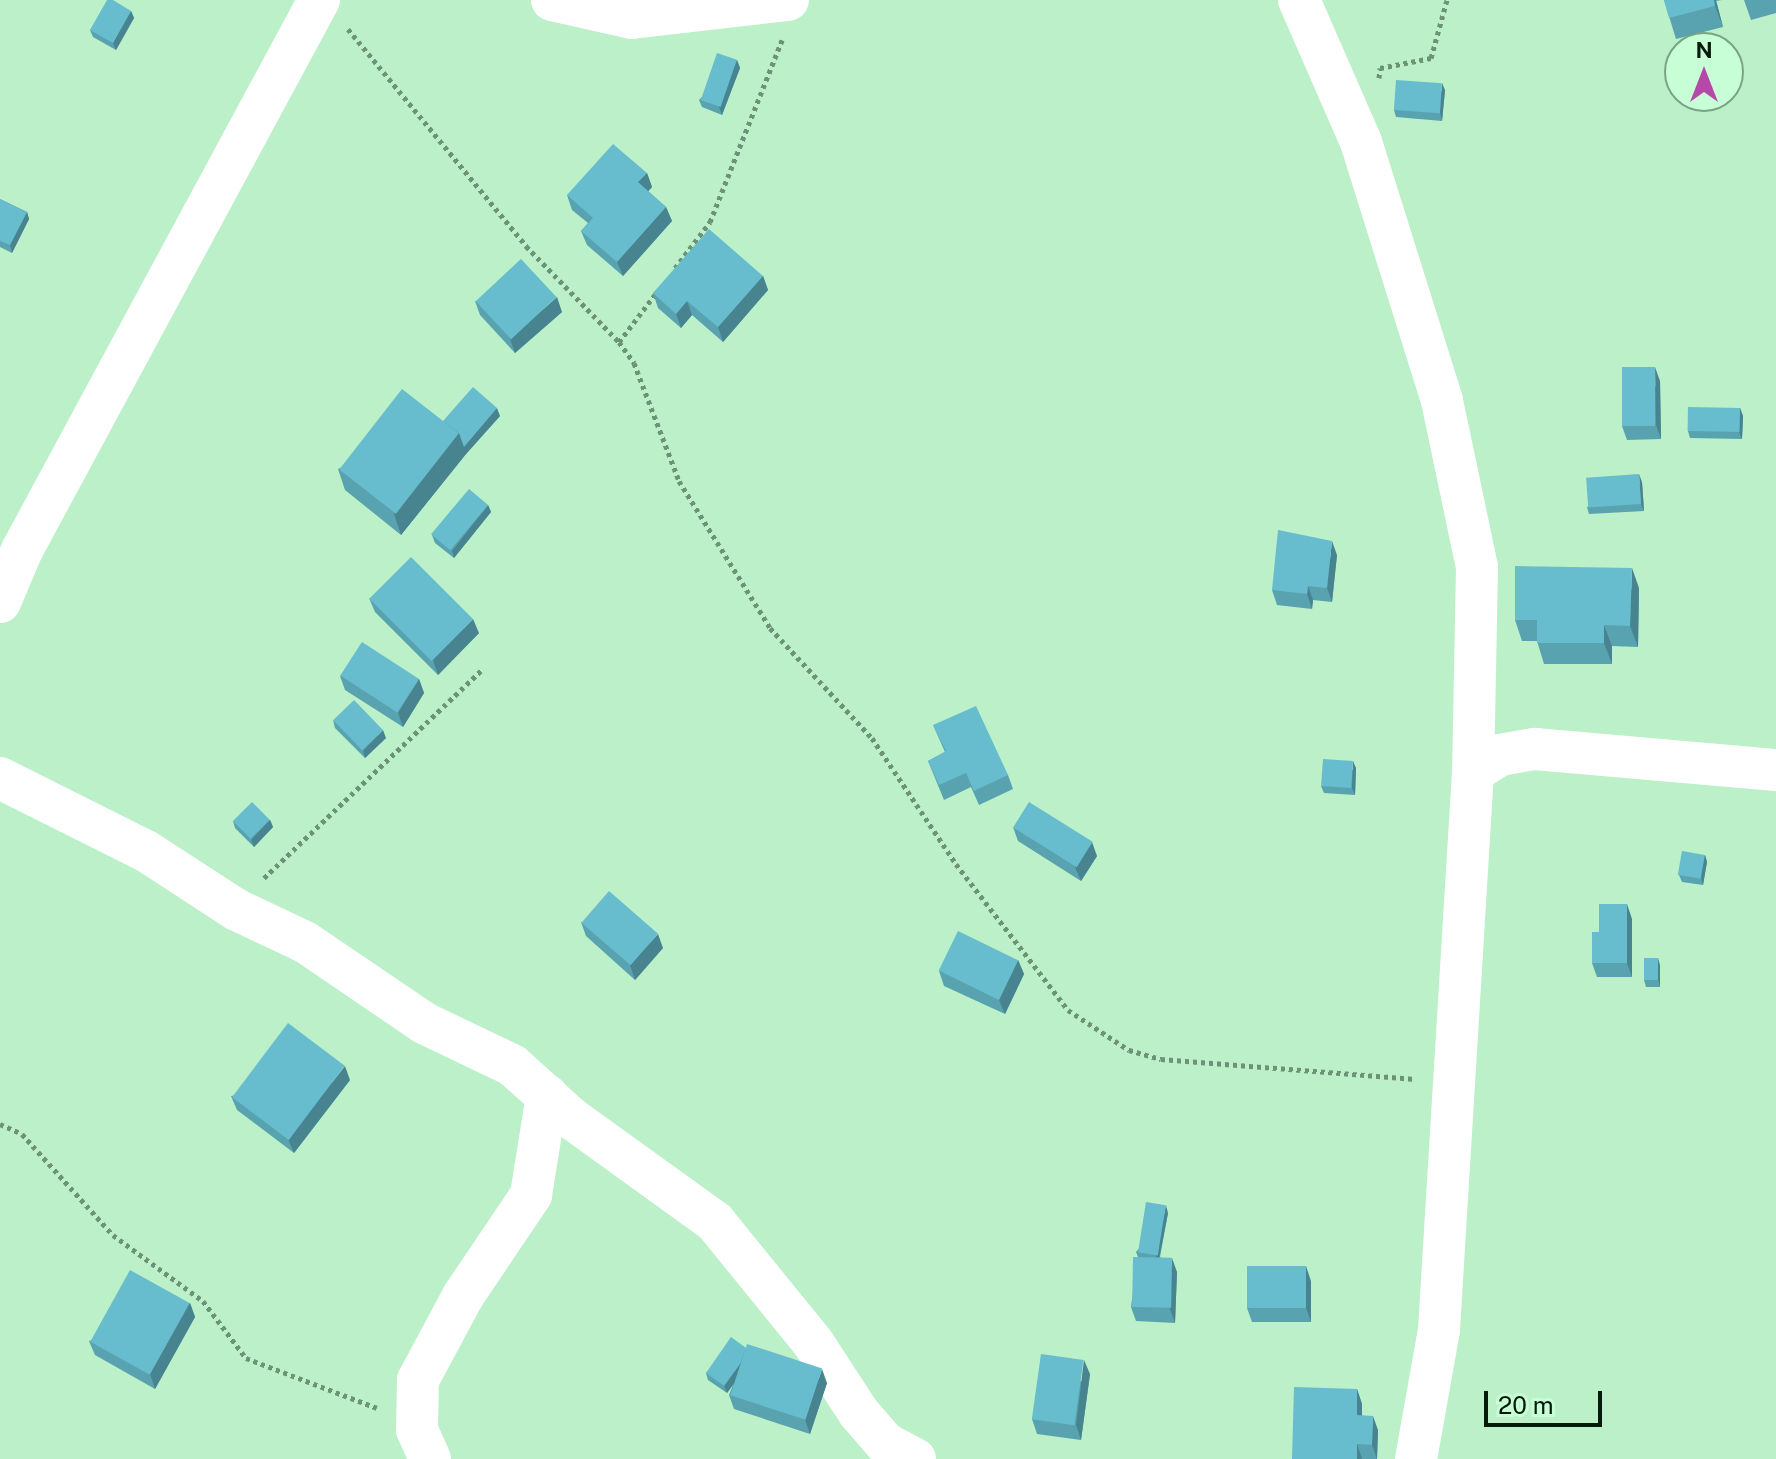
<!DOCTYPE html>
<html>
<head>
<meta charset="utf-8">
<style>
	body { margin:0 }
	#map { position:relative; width:1776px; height:1459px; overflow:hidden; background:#bbf0c8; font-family:"Public Sans",sans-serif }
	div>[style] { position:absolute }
	.path>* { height:5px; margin-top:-2.5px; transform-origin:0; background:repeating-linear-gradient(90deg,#6c9376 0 4px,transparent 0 8px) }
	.minor>* { height:42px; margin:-21px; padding:0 21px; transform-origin:21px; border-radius:21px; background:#fff }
	.wall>* { inset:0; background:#59a2b0 }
	.shaded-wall>* { inset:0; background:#488490 }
	.building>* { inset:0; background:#67bccd; transform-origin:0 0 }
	span { translate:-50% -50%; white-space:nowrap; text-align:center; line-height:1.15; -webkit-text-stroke:6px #c8fed5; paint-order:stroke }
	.north { position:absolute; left:1664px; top:32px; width:80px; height:80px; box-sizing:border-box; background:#c8fed5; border:2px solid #7aa385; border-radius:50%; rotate:0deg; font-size:22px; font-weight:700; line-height:32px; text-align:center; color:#061a0c }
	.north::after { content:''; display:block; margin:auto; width:28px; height:36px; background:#b549a9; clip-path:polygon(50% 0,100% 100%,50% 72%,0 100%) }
	.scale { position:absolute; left:1484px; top:1391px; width:118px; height:36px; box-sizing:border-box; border:4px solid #061a0c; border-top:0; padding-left:10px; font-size:24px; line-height:28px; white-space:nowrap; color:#061a0c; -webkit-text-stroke:6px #c8fed5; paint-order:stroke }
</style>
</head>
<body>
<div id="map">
	<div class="path">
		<div style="left:348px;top:29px;width:281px;rotate:50.6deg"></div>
		<div style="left:526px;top:246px;width:134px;rotate:45.9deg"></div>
		<div style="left:619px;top:342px;width:26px;rotate:54deg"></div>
		<div style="left:634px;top:363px;width:126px;rotate:69.1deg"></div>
		<div style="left:679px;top:481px;width:173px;rotate:58.2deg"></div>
		<div style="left:770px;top:628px;width:150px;rotate:47.2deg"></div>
		<div style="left:872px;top:738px;width:151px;rotate:56.3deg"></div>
		<div style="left:956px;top:864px;width:184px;rotate:52.5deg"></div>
		<div style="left:1068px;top:1010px;width:73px;rotate:33.3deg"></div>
		<div style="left:1129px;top:1050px;width:33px;rotate:16deg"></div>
		<div style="left:1161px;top:1059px;width:255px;rotate:4.5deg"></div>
		<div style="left:1379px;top:78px;width:10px;rotate:-84deg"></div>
		<div style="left:1380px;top:68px;width:52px;rotate:-11.1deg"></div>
		<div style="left:1431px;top:58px;width:60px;rotate:-74.6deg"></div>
		<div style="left:675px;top:268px;width:58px;rotate:-52.7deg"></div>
		<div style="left:710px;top:222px;width:196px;rotate:-68.4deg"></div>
		<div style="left:619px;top:342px;width:63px;rotate:-52.8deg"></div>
		<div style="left:264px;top:878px;width:303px;rotate:-43.7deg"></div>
		<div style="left:0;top:1124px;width:24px;rotate:24deg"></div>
		<div style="left:22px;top:1134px;width:136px;rotate:48deg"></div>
		<div style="left:113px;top:1235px;width:112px;rotate:36.3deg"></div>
		<div style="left:203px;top:1301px;width:71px;rotate:53deg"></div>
		<div style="left:246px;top:1358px;width:140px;rotate:20.9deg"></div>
	</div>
	<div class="minor">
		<div style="left:552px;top:0;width:82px;rotate:12.7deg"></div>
		<div style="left:632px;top:18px;width:157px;rotate:-6.6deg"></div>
		<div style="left:1299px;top:0;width:155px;rotate:66.4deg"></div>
		<div style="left:1361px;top:142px;width:271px;rotate:72.6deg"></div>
		<div style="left:1442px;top:401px;width:170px;rotate:78.1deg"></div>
		<div style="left:1477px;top:567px;width:205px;rotate:91.1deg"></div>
		<div style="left:1473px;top:772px;width:559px;rotate:93.49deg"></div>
		<div style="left:1439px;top:1330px;width:131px;rotate:100.1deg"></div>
		<div style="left:0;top:602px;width:56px;rotate:-67.1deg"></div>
		<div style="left:22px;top:550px;width:625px;rotate:-61.63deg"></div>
		<div style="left:1473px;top:772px;width:32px;rotate:-32deg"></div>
		<div style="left:1500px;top:755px;width:36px;rotate:-10deg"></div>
		<div style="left:1535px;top:749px;width:242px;rotate:5deg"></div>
		<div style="left:0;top:778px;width:163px;rotate:26.6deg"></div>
		<div style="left:146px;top:851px;width:108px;rotate:33deg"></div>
		<div style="left:237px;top:910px;width:75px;rotate:25.2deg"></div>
		<div style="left:305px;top:942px;width:144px;rotate:34.2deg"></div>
		<div style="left:424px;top:1023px;width:98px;rotate:25.5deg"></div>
		<div style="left:512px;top:1065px;width:79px;rotate:41.9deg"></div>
		<div style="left:571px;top:1118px;width:178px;rotate:35.8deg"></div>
		<div style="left:715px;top:1222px;width:157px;rotate:50.9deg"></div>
		<div style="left:814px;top:1344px;width:82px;rotate:56.9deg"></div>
		<div style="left:859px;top:1413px;width:40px;rotate:49deg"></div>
		<div style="left:885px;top:1443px;width:34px;rotate:28deg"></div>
		<div style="left:430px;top:1459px;width:32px;rotate:-114deg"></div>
		<div style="left:417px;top:1430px;width:50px;rotate:-88.9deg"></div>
		<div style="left:418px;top:1380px;width:95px;rotate:-61.8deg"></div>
		<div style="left:463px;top:1296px;width:122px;rotate:-56deg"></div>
		<div style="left:531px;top:1195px;width:101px;rotate:-80.9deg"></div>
	</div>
	<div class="wall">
		<div style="clip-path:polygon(1664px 0,1722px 0,1716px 1px,1723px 27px,1676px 39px)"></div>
		<div style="clip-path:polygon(1744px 0,1776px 0,1776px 13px,1751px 20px)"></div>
		<div style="clip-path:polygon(131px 11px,134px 18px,116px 50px,93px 37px,90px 30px)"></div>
		<div style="clip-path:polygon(737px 60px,740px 68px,722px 115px,702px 107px,699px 100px)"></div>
		<div style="clip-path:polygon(1445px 90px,1442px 121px,1396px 117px,1394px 110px)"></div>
		<div style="clip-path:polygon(647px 173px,652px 187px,648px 191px,666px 207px,672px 221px,623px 276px,587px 245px,581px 231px,588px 223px,572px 210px,567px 195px)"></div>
		<div style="clip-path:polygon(0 199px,27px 212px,29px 219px,12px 253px,0 247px)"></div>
		<div style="clip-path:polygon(763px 276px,768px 290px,723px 342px,692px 315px,681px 328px,658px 308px,653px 293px)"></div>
		<div style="clip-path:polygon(475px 301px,562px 312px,515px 353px,480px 315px)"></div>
		<div style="clip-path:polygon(1660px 381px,1661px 439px,1627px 440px,1622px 426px)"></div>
		<div style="clip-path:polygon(1740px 408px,1743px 416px,1742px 439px,1690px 438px,1688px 431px)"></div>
		<div style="clip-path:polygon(500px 416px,466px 454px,401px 535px,345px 490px,338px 469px,443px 421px)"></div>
		<div style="clip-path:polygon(1642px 482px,1644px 511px,1589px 514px,1587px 507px)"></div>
		<div style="clip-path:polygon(488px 505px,491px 512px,454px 558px,435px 543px,432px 535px)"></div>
		<div style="clip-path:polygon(1337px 555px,1332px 602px,1313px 600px,1312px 609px,1277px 605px,1272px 590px)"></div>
		<div style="clip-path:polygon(1639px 588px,1638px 647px,1612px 646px,1612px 664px,1544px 664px,1537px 641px,1522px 641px,1515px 620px)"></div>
		<div style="clip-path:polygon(369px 598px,479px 633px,438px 675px,375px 612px)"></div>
		<div style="clip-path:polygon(340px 676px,419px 679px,424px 693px,403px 727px,345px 690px)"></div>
		<div style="clip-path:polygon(333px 720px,386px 738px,365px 758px,335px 728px)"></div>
		<div style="clip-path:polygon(933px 725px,1008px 775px,1013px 789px,979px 805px,971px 787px,944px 800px,928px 761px,945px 752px)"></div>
		<div style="clip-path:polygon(1356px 768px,1355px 795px,1324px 793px,1321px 786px)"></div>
		<div style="clip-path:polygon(270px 820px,273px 827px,254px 847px,235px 828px,233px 821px)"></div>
		<div style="clip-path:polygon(1013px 827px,1097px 856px,1081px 881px,1018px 841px)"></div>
		<div style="clip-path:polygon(1705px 855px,1707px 862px,1703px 885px,1682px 882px,1679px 875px)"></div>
		<div style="clip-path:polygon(1632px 919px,1632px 977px,1597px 977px,1592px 963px,1599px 932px)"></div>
		<div style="clip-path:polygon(581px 922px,663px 948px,635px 980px,586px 936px)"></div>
		<div style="clip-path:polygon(1018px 960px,1024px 974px,1005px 1014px,944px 986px,939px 971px)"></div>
		<div style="clip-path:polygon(1660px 965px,1660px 987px,1646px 987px,1644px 980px)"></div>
		<div style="clip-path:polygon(350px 1080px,294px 1153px,237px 1110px,231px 1096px)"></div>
		<div style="clip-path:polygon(1168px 1213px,1160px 1257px,1177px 1272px,1175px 1323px,1136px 1321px,1131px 1307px,1138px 1257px,1136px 1252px)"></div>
		<div style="clip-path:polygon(1311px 1281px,1311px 1322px,1252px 1322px,1247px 1308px)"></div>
		<div style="clip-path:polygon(190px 1303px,195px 1317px,155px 1389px,95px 1355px,89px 1341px)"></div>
		<div style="clip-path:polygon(746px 1348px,827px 1383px,810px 1434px,734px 1409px,729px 1395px,733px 1385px,727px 1393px,708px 1380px,706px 1373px)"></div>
		<div style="clip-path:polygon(1090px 1374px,1081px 1440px,1037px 1434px,1032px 1419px)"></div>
		<div style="clip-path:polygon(1357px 1389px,1362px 1404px,1362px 1415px,1378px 1430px,1377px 1459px,1292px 1459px)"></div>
	</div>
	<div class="shaded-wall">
		<div style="clip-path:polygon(1714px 0,1716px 0,1723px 27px,1715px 6px)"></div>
		<div style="clip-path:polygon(131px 11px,134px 18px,116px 50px,113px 43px)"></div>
		<div style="clip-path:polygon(737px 60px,740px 68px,722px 115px,719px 107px)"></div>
		<div style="clip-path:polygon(1442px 83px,1445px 90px,1442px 121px,1440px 113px)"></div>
		<div style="clip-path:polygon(647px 173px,652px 187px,644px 196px,638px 182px)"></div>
		<div style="clip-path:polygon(666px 207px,672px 221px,623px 276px,617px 262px)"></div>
		<div style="clip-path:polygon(27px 212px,29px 219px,12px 253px,10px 245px)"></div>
		<div style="clip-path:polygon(763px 276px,768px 290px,723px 342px,718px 327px)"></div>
		<div style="clip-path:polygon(557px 297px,562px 312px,515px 353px,510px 339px)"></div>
		<div style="clip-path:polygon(687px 301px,692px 315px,681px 328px,676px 314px)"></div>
		<div style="clip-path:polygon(1655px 367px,1660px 381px,1661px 439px,1656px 425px)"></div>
		<div style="clip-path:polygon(497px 408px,500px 416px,466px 454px,401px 535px,394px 514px,459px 433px)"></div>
		<div style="clip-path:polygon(1740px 408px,1743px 416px,1742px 439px,1739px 432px)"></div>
		<div style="clip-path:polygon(1639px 474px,1642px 482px,1644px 511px,1641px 504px)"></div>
		<div style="clip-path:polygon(488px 505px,491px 512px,454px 558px,452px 551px)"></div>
		<div style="clip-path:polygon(1332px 541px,1337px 555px,1332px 602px,1327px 588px)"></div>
		<div style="clip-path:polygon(1632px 568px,1639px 588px,1638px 647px,1630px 626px)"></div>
		<div style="clip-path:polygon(1308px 586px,1313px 600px,1312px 609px,1307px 594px)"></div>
		<div style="clip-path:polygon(473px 619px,479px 633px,438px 675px,433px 660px)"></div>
		<div style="clip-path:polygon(1604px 625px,1612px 646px,1612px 664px,1604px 643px)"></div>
		<div style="clip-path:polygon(419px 679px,424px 693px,403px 727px,398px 713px)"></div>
		<div style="clip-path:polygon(383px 730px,386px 738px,365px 758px,363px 751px)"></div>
		<div style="clip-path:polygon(1353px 761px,1356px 768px,1355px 795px,1352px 788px)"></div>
		<div style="clip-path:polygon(270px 820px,273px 827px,254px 847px,251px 840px)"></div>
		<div style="clip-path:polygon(1092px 842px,1097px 856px,1081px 881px,1075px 867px)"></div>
		<div style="clip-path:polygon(1705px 855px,1707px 862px,1703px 885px,1701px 878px)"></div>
		<div style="clip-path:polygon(1627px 904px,1632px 919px,1632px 977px,1627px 963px)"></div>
		<div style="clip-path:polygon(658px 934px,663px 948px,635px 980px,630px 965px)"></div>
		<div style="clip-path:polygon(1658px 958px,1660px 965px,1660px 987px,1658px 980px)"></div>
		<div style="clip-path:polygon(1018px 960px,1024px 974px,1005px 1014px,999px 1000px)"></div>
		<div style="clip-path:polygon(345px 1066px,350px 1080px,294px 1153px,288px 1139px)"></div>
		<div style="clip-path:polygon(1166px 1205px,1168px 1213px,1158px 1264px,1156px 1256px)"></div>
		<div style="clip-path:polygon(1172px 1258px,1177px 1272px,1175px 1323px,1170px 1309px)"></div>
		<div style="clip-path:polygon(1306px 1266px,1311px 1281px,1311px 1322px,1306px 1308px)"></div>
		<div style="clip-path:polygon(190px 1303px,195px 1317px,155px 1389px,150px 1374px)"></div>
		<div style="clip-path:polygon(749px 1351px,752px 1358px,727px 1393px,724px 1386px)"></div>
		<div style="clip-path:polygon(1084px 1360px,1090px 1374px,1081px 1440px,1076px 1425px)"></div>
		<div style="clip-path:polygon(822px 1369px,827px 1383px,810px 1434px,805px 1420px)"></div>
		<div style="clip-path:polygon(1357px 1389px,1362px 1404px,1362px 1429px,1357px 1415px)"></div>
		<div style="clip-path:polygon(1373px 1416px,1378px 1430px,1377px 1459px,1372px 1445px)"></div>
		<div style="clip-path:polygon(1357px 1444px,1362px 1459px,1357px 1459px)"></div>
	</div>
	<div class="building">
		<div style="clip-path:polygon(107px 0,113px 0,131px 11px,113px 43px,90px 30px)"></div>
		<div style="clip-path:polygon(1664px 0,1714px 0,1715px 6px,1669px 18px)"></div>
		<div style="left:717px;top:53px;width:21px;height:50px;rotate:19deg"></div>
		<div style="left:1396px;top:80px;width:46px;height:30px;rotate:4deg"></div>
		<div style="clip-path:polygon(613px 144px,647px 173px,638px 182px,666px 207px,617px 262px,581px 231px,593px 218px,567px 195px)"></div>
		<div style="clip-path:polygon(0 199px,27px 212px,10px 245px,0 241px)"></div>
		<div style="clip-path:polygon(709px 229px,763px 276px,718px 327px,687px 301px,676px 314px,653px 293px)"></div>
		<div style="left:521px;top:259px;width:52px;height:62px;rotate:47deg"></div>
		<div style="left:1622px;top:367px;width:33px;height:59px"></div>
		<div style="clip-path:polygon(473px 387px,497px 408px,464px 447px,459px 433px,443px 421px)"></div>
		<div style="left:402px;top:389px;width:72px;height:102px;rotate:38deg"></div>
		<div style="left:1688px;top:407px;width:52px;height:24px;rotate:1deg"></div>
		<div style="left:1639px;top:474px;width:30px;height:53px;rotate:86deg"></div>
		<div style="left:469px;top:489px;width:25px;height:59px;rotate:40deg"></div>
		<div style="clip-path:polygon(1278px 530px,1332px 541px,1327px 588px,1308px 586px,1307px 594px,1272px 590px)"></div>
		<div style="left:411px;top:557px;width:88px;height:59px;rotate:45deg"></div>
		<div style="clip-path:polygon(1515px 566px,1632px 568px,1630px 626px,1604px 625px,1604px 643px,1537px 643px,1537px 620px,1515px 620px)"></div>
		<div style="left:362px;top:642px;width:68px;height:40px;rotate:33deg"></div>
		<div style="left:354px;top:700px;width:42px;height:29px;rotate:46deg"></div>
		<div style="clip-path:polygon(976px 706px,1008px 775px,974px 791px,966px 773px,939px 785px,928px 761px,946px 751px,933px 725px)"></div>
		<div style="left:1323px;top:759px;width:30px;height:27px;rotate:4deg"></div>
		<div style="left:252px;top:802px;width:25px;height:27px;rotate:45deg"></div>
		<div style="left:1029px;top:802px;width:75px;height:30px;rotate:32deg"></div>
		<div style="left:1682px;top:851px;width:23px;height:24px;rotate:10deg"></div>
		<div style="left:609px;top:891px;width:65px;height:42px;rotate:41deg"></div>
		<div style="clip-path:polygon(1599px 904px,1627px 904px,1627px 963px,1592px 963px,1592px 932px,1599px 932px)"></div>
		<div style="left:958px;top:931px;width:67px;height:44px;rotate:26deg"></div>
		<div style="left:1644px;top:958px;width:14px;height:22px"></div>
		<div style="left:288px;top:1023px;width:71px;height:93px;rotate:37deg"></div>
		<div style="left:1146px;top:1202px;width:20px;height:51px;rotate:9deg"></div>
		<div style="left:1133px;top:1257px;width:39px;height:50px;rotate:1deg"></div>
		<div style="left:1247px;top:1266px;width:59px;height:42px"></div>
		<div style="left:130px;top:1270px;width:68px;height:82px;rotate:29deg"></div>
		<div style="clip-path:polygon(731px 1337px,746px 1348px,740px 1364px,724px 1386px,706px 1373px)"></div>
		<div style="left:747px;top:1344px;width:79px;height:54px;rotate:18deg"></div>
		<div style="left:1041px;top:1354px;width:43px;height:66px;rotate:8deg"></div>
		<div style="clip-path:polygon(1294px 1387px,1357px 1389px,1357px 1415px,1373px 1416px,1372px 1445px,1357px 1444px,1357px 1459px,1292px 1459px)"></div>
	</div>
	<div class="north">N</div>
	<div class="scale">20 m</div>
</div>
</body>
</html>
